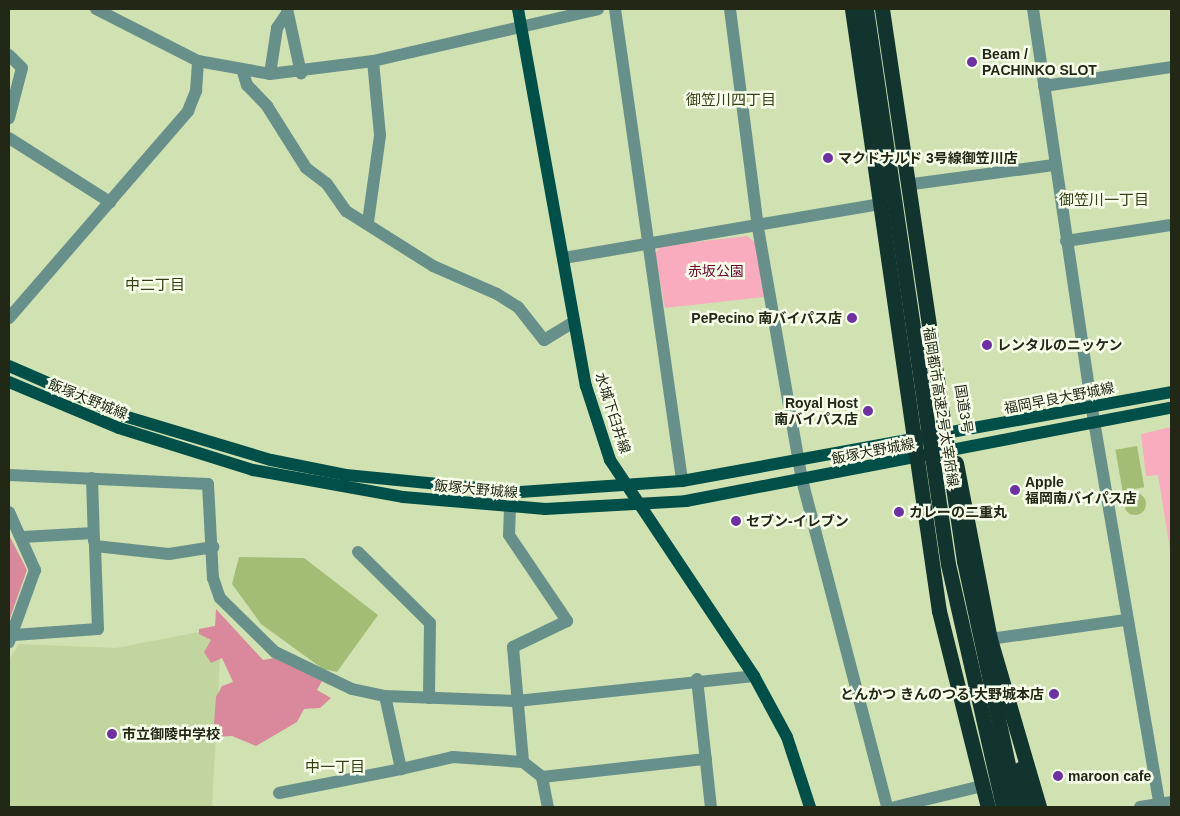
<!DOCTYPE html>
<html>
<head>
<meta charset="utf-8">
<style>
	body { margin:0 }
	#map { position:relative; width:1180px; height:816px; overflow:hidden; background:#d0e2b2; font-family:Arial,"Noto Sans JP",sans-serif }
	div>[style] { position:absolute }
	.built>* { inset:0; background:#c1d69f }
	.green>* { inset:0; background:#f8acbd }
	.forest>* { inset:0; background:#d9899b }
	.water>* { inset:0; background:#a3bd75; transform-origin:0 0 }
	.round { border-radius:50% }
	.minor>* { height:12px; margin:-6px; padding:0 6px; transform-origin:6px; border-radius:6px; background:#68908a }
	.major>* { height:12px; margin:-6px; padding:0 6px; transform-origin:6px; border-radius:6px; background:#004f48 }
	.highway>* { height:15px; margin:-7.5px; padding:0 7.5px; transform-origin:7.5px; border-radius:7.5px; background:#11342f }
	.highway-bridge>* { height:15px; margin:-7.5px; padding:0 7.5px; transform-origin:7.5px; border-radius:7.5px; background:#11342f }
	.dots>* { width:14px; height:14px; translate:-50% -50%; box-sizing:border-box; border:2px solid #f7ffeb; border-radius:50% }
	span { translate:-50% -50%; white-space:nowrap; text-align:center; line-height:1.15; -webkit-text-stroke:5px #f7ffeb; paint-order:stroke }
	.poi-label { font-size:14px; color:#212815; font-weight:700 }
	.left { translate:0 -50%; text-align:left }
	.right { translate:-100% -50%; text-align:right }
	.park-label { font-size:14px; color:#67032d }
	.street-label { font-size:14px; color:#212815 }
	.neighbourhood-label { font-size:15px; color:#324015 }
	.frame { position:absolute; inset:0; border:10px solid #212815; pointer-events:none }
</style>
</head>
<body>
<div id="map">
	<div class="built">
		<div style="clip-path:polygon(214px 629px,221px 641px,212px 807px,9px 807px,9px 660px,19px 644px,116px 648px)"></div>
	</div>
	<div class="green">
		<div style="clip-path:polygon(747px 236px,756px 243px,765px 297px,665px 308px,655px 254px,660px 246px)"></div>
		<div style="clip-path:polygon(1171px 427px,1171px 556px,1158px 475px,1146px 476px,1141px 434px)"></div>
	</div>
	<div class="forest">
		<div style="clip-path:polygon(9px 535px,27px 570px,9px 621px)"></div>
		<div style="clip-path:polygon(216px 609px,263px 660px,274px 658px,322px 681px,317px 690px,331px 698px,320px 708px,304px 709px,297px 722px,256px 746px,232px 736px,213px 737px,216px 697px,222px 686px,233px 682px,222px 658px,211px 663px,204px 652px,211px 640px,199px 634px,199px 629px,215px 626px)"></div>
	</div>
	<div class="water">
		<div style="left:1137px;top:446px;width:42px;height:22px;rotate:80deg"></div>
		<div class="round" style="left:1124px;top:493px;width:22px;height:22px"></div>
		<div style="clip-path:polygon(239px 557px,304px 558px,378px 615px,337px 672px,323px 669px,261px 624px,232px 584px)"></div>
	</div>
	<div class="minor">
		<div style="left:96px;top:9px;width:114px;rotate:27deg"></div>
		<div style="left:198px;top:61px;width:73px;rotate:10.2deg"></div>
		<div style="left:270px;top:74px;width:104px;rotate:-7.2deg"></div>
		<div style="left:373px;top:61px;width:231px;rotate:-13deg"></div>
		<div style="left:287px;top:9px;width:66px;rotate:77.7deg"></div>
		<div style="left:615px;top:9px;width:477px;rotate:81.9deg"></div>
		<div style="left:730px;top:9px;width:221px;rotate:82.7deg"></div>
		<div style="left:758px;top:228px;width:256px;rotate:80.1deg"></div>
		<div style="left:802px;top:480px;width:338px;rotate:75.4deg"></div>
		<div style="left:1033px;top:9px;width:416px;rotate:81.6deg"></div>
		<div style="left:1094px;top:421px;width:392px;rotate:80.3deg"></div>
		<div style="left:9px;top:55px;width:18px;rotate:45deg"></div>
		<div style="left:22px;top:68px;width:52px;rotate:104.6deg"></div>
		<div style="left:243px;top:72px;width:14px;rotate:73deg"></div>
		<div style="left:247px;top:85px;width:29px;rotate:46deg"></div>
		<div style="left:267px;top:106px;width:73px;rotate:57.8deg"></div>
		<div style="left:306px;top:168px;width:26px;rotate:37deg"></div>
		<div style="left:327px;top:184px;width:33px;rotate:55deg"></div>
		<div style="left:346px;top:211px;width:103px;rotate:32.3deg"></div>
		<div style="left:433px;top:266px;width:70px;rotate:23.6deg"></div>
		<div style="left:497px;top:294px;width:25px;rotate:32deg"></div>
		<div style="left:518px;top:307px;width:42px;rotate:51.8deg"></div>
		<div style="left:544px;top:340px;width:35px;rotate:-31deg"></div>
		<div style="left:270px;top:74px;width:47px;rotate:-81.3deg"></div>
		<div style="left:277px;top:28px;width:18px;rotate:-56deg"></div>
		<div style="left:1044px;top:86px;width:128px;rotate:-8.5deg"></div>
		<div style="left:9px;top:138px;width:120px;rotate:32.4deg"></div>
		<div style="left:913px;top:184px;width:142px;rotate:-7.7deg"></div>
		<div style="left:368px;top:222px;width:88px;rotate:-82.1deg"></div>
		<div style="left:380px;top:135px;width:74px;rotate:-95.4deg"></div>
		<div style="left:1066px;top:241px;width:106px;rotate:-8.7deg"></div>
		<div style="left:564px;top:258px;width:320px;rotate:-9.7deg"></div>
		<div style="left:9px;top:318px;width:274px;rotate:-49.1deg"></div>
		<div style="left:188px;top:111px;width:22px;rotate:-68deg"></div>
		<div style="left:196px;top:91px;width:30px;rotate:-86deg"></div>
		<div style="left:9px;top:475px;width:199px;rotate:2.6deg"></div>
		<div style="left:208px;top:484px;width:94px;rotate:87deg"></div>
		<div style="left:213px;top:578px;width:21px;rotate:71deg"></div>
		<div style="left:220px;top:598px;width:77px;rotate:44.5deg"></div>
		<div style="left:275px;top:652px;width:85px;rotate:25.7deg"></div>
		<div style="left:352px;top:689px;width:34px;rotate:12deg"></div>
		<div style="left:385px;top:696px;width:132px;rotate:2.2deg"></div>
		<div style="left:517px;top:701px;width:238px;rotate:-6deg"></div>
		<div style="left:92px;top:478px;width:63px;rotate:88.2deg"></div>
		<div style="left:510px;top:507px;width:28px;rotate:92deg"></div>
		<div style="left:509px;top:535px;width:104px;rotate:56deg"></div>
		<div style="left:567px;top:621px;width:60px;rotate:154.3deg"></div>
		<div style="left:513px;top:647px;width:115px;rotate:85deg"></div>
		<div style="left:9px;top:512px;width:64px;rotate:65.9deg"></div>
		<div style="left:35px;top:570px;width:77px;rotate:109.9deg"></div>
		<div style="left:23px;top:537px;width:70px;rotate:-3.3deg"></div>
		<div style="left:358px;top:552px;width:101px;rotate:44.6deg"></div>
		<div style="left:430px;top:623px;width:75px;rotate:90.8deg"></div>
		<div style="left:14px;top:635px;width:84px;rotate:-4.1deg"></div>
		<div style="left:98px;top:629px;width:83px;rotate:-92.1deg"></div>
		<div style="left:95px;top:546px;width:74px;rotate:6.2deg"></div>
		<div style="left:169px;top:554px;width:45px;rotate:-9deg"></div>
		<div style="left:990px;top:639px;width:137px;rotate:-8deg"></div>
		<div style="left:697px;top:679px;width:129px;rotate:83.8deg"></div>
		<div style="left:385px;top:696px;width:75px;rotate:77.6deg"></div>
		<div style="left:401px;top:769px;width:53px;rotate:-13deg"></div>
		<div style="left:453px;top:757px;width:70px;rotate:4.1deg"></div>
		<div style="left:523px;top:762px;width:24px;rotate:38deg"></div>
		<div style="left:542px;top:777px;width:31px;rotate:79deg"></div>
		<div style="left:542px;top:777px;width:165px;rotate:-6.3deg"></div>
		<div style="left:279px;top:793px;width:124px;rotate:-11.1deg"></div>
		<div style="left:895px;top:807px;width:89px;rotate:-13.6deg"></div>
		<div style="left:1140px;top:807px;width:31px;rotate:-9deg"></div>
	</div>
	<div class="major">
		<div style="left:518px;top:9px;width:383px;rotate:79.8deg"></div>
		<div style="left:586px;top:386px;width:78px;rotate:72deg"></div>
		<div style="left:610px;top:460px;width:260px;rotate:56.3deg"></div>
		<div style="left:754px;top:676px;width:69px;rotate:61.6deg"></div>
		<div style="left:787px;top:737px;width:74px;rotate:71.8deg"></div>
		<div style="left:9px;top:366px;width:125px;rotate:23.5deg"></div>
		<div style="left:124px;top:416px;width:153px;rotate:16.7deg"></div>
		<div style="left:271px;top:460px;width:76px;rotate:11.3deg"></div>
		<div style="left:346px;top:475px;width:175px;rotate:5.6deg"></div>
		<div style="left:520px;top:492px;width:162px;rotate:-3.9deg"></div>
		<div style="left:682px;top:481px;width:497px;rotate:-10.3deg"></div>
		<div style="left:9px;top:382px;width:119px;rotate:22.7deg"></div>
		<div style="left:119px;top:428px;width:140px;rotate:17.4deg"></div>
		<div style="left:253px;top:470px;width:152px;rotate:10.2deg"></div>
		<div style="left:403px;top:497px;width:143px;rotate:4.8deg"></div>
		<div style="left:545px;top:509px;width:141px;rotate:-3.2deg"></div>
		<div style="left:686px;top:501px;width:494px;rotate:-10.9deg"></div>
	</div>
	<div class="highway">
		<div style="left:852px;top:9px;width:608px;rotate:81.78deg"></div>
		<div style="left:939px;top:611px;width:202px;rotate:76deg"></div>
		<div style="left:956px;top:463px;width:179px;rotate:79.1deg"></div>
		<div style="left:990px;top:639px;width:175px;rotate:73.7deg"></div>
		<div style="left:1020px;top:769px;width:39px;rotate:80deg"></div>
	</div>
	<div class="highway-bridge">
		<div style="left:866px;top:9px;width:561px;rotate:81.6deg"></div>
		<div style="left:948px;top:564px;width:249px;rotate:77.2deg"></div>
		<div style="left:882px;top:9px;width:558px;rotate:81.55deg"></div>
		<div style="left:964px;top:561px;width:252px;rotate:77.8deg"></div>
	</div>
	<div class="dots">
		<div style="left:972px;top:62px;background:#6f30a5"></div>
		<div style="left:828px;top:158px;background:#6f30a5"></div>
		<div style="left:852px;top:318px;background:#6f30a5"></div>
		<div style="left:987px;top:345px;background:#6f30a5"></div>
		<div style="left:868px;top:411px;background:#6f30a5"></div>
		<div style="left:1015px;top:490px;background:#6f30a5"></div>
		<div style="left:899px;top:512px;background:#6f30a5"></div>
		<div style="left:736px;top:521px;background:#6f30a5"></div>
		<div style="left:1054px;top:694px;background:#6f30a5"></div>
		<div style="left:112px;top:734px;background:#6f30a5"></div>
		<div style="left:1058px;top:776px;background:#6f30a5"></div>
	</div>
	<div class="poi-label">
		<span class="left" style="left:982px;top:62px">Beam /<br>PACHINKO SLOT</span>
		<span class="left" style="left:838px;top:158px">マクドナルド 3号線御笠川店</span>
		<span class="right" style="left:842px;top:318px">PePecino 南バイパス店</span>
		<span class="left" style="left:997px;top:345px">レンタルのニッケン</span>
		<span class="right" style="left:858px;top:411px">Royal Host<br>南バイパス店</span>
		<span class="left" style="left:1025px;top:490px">Apple<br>福岡南バイパス店</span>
		<span class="left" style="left:909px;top:512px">カレーの二重丸</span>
		<span class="left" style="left:746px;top:521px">セブン-イレブン</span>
		<span class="right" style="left:1044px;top:694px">とんかつ きんのつる 大野城本店</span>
		<span class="left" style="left:122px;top:734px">市立御陵中学校</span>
		<span class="left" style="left:1068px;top:776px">maroon cafe</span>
	</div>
	<div class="park-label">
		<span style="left:716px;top:271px">赤坂公園</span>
	</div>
	<div class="street-label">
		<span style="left:1059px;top:398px;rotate:-11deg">福岡早良大野城線</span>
		<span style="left:88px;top:399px;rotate:22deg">飯塚大野城線</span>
		<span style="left:941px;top:407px;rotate:81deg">福岡都市高速2号太宰府線</span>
		<span style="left:964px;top:409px;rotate:81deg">国道3号</span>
		<span style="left:613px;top:413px;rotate:72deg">水城下臼井線</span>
		<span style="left:873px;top:451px;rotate:-11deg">飯塚大野城線</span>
		<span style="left:476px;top:489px;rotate:5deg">飯塚大野城線</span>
	</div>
	<div class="neighbourhood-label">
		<span style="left:731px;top:100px">御笠川四丁目</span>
		<span style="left:1104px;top:200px">御笠川一丁目</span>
		<span style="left:155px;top:285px">中二丁目</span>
		<span style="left:335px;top:767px">中一丁目</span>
	</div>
	<div class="frame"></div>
</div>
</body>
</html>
